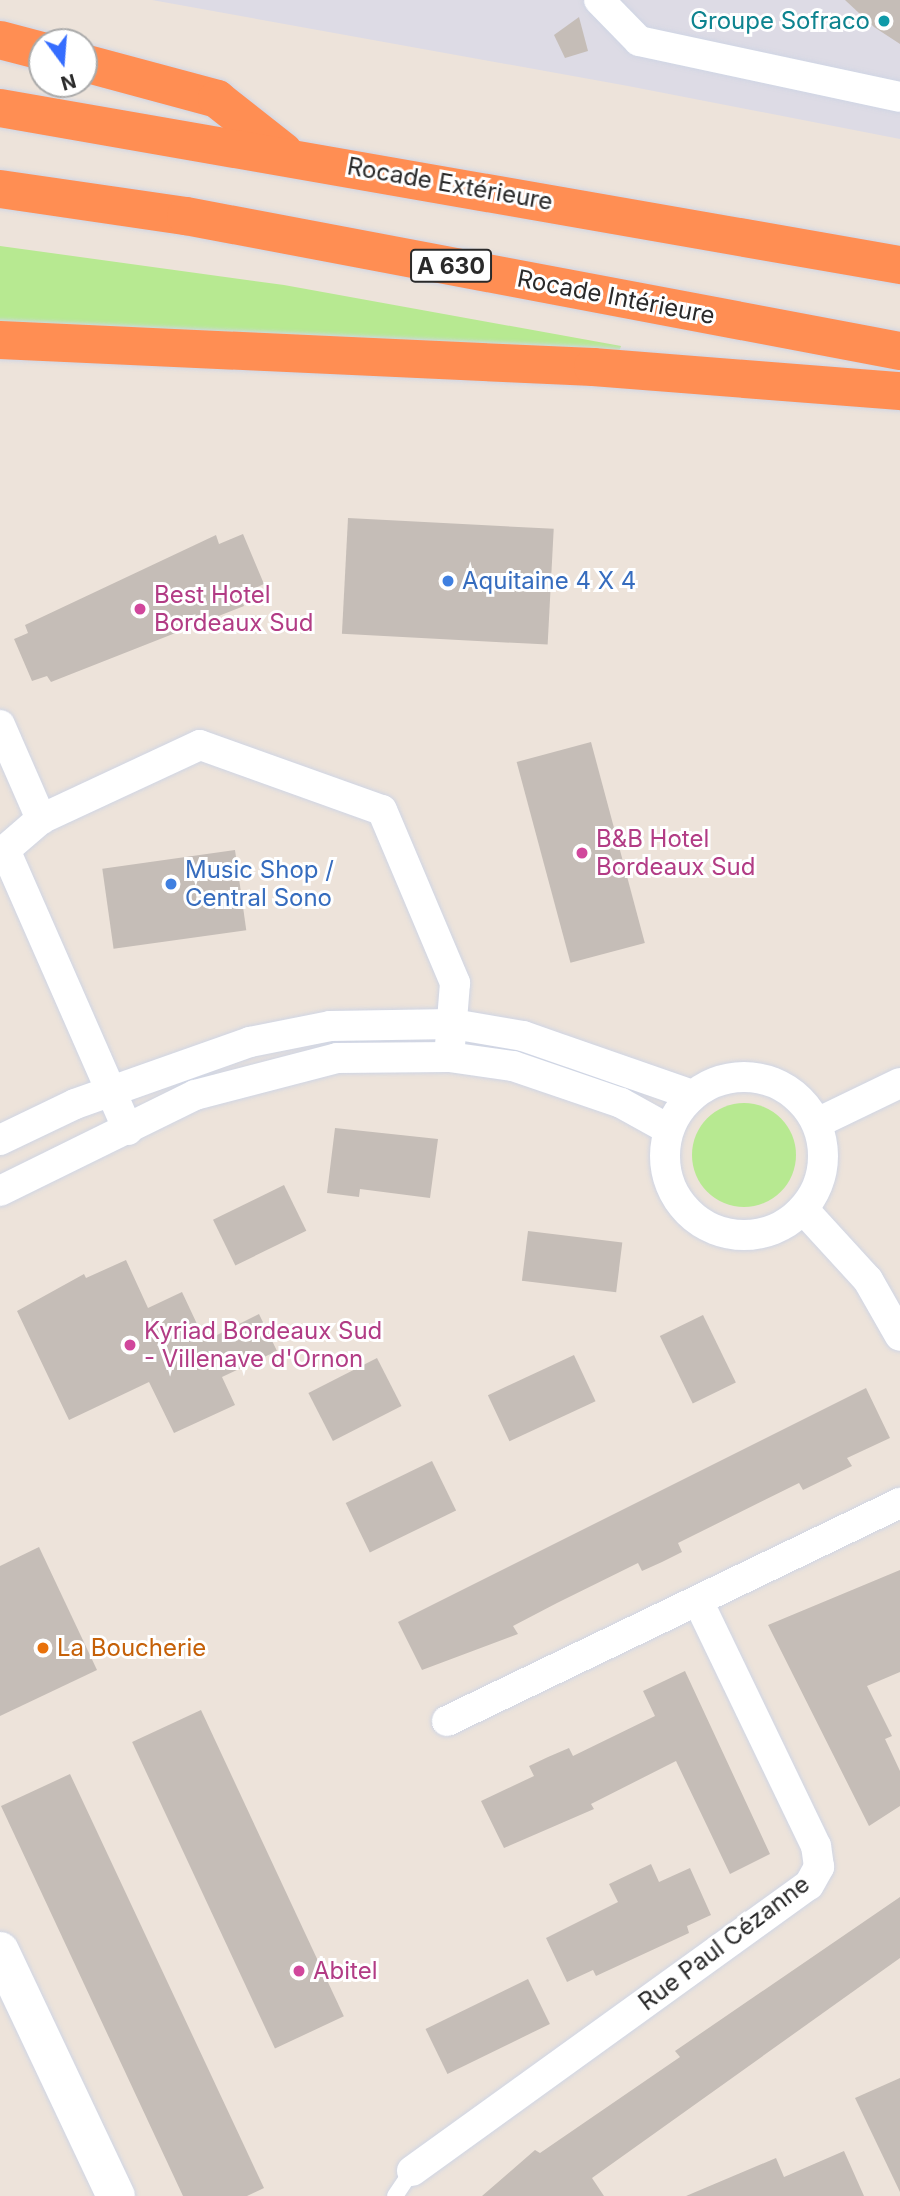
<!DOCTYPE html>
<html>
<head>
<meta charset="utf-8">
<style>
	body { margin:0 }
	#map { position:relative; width:900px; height:2196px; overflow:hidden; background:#ede3da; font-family:Inter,sans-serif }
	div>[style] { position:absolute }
	.industrial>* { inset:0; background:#dddbe5 }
	.green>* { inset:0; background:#b7e991 }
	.round { border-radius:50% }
	.building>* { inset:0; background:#c5bdb7; transform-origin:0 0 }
	.roads { filter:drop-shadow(0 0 2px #cfd5e4) drop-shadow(0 0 2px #cfd5e4) }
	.service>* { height:16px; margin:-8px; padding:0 8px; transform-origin:8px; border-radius:8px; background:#fff }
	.minor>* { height:30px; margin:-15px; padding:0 15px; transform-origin:15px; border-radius:15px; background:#fff }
	.minor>.ring { margin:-15px; padding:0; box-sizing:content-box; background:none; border:30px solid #fff; border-radius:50% }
	.tertiary>* { height:38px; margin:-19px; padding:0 19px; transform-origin:19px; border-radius:19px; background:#fff }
	.motorway>* { height:38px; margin:-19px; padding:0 19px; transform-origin:19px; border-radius:19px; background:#ff8e53 }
	.dots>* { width:19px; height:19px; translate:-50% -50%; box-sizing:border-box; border:4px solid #fff; border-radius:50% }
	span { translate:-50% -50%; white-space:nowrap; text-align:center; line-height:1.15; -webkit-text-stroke:6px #fff; paint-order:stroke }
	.shield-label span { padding:2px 5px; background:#fff; border:2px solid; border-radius:5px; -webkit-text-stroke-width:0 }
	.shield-label { font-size:23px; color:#2a2a2a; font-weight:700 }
	.culture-label { font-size:24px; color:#0d838f }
	.right { translate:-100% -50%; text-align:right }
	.street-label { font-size:24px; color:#2a2a2a }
	.shop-label { font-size:24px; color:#366cbe }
	.left { translate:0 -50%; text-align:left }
	.hotel-label { font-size:24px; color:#b23c85 }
	.food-label { font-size:24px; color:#c56008 }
	.north { position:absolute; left:28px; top:28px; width:70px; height:70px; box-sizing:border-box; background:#fff; border:2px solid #aaa; border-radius:50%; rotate:164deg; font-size:19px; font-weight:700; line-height:28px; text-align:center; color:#2a2a2a }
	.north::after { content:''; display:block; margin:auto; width:24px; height:32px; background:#356dff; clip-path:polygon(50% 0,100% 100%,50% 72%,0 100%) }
</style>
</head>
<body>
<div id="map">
	<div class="industrial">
		<div style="clip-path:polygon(152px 0,900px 0,900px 139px,628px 86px)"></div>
	</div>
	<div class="green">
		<div style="clip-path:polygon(0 246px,284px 285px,621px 346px,618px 355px,0 326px)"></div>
		<div class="round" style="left:692px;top:1103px;width:104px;height:104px"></div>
	</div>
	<div class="building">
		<div style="clip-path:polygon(845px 0,900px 0,900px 44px,874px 27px)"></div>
		<div style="clip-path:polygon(579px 17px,588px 51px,565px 58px,554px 35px)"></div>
		<div style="left:348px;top:518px;width:206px;height:116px;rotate:3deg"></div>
		<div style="clip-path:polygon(243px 534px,264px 584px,240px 595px,244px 606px,51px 682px,47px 676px,32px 681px,14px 639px,28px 633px,25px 625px,216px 535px,219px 544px)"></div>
		<div style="left:591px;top:742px;width:208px;height:77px;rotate:75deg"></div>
		<div style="left:235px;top:850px;width:81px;height:134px;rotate:82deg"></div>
		<div style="clip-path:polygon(335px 1128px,438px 1139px,430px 1198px,360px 1189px,359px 1197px,327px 1193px)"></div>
		<div style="left:284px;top:1185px;width:51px;height:79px;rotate:64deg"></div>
		<div style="left:528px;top:1231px;width:95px;height:50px;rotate:7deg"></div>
		<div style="clip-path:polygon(126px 1260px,148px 1308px,182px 1292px,205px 1341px,259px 1314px,277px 1351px,222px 1377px,235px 1405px,174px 1433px,149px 1382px,69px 1420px,17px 1311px,84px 1274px,86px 1278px)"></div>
		<div style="left:703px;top:1315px;width:75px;height:48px;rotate:64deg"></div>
		<div style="left:574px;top:1355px;width:51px;height:95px;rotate:65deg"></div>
		<div style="left:377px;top:1358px;width:54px;height:77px;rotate:63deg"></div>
		<div style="clip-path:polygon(866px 1388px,890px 1438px,847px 1458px,852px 1466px,803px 1490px,799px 1483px,678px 1543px,682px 1552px,662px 1562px,642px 1571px,638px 1563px,557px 1603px,513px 1626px,518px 1634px,422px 1670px,398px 1622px)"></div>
		<div style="left:432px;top:1461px;width:55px;height:96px;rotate:64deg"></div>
		<div style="clip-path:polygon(39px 1547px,97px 1670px,0 1716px,0 1566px)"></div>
		<div style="clip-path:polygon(900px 1570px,900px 1672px,867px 1686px,892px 1736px,885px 1739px,900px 1771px,900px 1806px,869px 1826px,768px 1625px)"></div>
		<div style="clip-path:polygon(685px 1671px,770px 1854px,730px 1874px,676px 1761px,591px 1804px,594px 1809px,504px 1848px,481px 1801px,534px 1776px,529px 1766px,548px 1757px,569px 1748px,573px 1756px,655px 1716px,643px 1691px)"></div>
		<div style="left:201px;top:1710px;width:338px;height:76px;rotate:65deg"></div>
		<div style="clip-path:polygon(70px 1774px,264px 2188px,247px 2196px,183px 2196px,1px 1806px)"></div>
		<div style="clip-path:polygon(651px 1864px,659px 1882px,690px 1868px,711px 1915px,687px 1926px,689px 1933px,596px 1976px,593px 1970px,567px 1982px,546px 1938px,618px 1902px,609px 1884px)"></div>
		<div style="clip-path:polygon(900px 1897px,900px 1958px,592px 2178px,604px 2196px,482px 2196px,535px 2150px,540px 2153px,680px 2057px,675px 2051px)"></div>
		<div style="left:528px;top:1979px;width:50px;height:114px;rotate:64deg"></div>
		<div style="clip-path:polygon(900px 2078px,900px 2192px,855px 2098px)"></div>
		<div style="clip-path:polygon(844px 2151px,864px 2196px,686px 2196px,776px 2158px,784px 2177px)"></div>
	</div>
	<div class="roads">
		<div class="service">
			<div style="left:395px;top:2196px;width:30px;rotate:-56deg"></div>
		</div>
		<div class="minor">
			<div style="left:599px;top:0;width:57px;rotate:45.7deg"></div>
			<div style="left:639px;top:41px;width:267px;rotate:12.1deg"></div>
			<div style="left:0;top:725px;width:103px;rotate:66.4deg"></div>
			<div class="ring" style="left:665px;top:1077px;width:128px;height:128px"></div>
			<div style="left:817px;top:1123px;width:92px;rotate:-25.7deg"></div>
			<div style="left:128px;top:1130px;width:306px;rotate:-113.7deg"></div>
			<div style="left:5px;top:850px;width:48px;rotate:-40.7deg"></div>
			<div style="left:41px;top:819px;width:175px;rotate:-25deg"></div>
			<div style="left:200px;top:745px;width:193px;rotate:19.7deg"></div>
			<div style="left:382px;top:810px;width:188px;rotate:67.1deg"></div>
			<div style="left:455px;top:983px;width:74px;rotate:94.6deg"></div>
			<div style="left:0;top:1140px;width:83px;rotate:-25.6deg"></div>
			<div style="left:75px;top:1104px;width:186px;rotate:-19.5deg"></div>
			<div style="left:250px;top:1042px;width:82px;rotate:-11.3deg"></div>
			<div style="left:330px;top:1026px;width:123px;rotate:-0.9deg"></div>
			<div style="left:453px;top:1024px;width:71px;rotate:9.7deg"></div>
			<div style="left:523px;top:1036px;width:179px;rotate:19.2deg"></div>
			<div style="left:0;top:1191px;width:217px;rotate:-26.2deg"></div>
			<div style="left:195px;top:1095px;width:147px;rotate:-14.6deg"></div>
			<div style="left:337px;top:1058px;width:112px;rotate:-0.5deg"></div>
			<div style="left:449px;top:1057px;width:65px;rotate:8deg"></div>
			<div style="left:513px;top:1066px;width:114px;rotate:18.9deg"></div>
			<div style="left:621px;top:1103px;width:54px;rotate:29deg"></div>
			<div style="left:803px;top:1209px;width:96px;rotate:47.5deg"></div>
			<div style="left:868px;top:1280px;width:64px;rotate:60.3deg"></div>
			<div style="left:447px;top:1721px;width:503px;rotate:-25.7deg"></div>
			<div style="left:412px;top:2171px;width:489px;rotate:-35.8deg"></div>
			<div style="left:809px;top:1885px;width:21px;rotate:-61deg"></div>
			<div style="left:819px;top:1867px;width:21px;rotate:-98deg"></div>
			<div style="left:816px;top:1846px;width:272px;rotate:-115.7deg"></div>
		</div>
		<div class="tertiary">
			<div style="left:0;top:1951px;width:271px;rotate:64.7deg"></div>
		</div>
		<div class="motorway">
			<div style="left:0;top:40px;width:43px;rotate:14.7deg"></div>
			<div style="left:84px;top:63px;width:138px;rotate:15.1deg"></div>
			<div style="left:217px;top:99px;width:85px;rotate:38.3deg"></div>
			<div style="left:0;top:108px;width:914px;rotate:9.9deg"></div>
			<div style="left:0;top:189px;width:188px;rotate:8.3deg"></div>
			<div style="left:186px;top:216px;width:727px;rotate:10.71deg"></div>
			<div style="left:0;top:340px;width:594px;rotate:2.61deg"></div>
			<div style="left:593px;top:367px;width:308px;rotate:4.5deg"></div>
		</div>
	</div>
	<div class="dots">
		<div style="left:884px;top:21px;background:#0f9aa8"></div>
		<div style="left:448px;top:581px;background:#3f7fe0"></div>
		<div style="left:140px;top:609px;background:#d1479c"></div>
		<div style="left:582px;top:853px;background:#d1479c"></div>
		<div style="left:171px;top:884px;background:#3f7fe0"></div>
		<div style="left:130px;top:1345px;background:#d1479c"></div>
		<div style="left:43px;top:1648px;background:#e8710a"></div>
		<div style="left:299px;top:1971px;background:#d1479c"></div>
	</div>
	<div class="shield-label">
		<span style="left:451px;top:266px">A 630</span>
	</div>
	<div class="culture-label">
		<span class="right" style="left:870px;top:21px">Groupe Sofraco</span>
	</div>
	<div class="street-label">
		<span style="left:450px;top:184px;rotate:10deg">Rocade Extérieure</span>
		<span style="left:616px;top:297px;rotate:11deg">Rocade Intérieure</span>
		<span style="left:724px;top:1943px;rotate:-37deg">Rue Paul Cézanne</span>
	</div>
	<div class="shop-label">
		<span class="left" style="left:462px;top:581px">Aquitaine 4 X 4</span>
		<span class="left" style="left:185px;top:884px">Music Shop /<br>Central Sono</span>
	</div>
	<div class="hotel-label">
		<span class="left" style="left:154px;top:609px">Best Hotel<br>Bordeaux Sud</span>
		<span class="left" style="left:596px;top:853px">B&amp;B Hotel<br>Bordeaux Sud</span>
		<span class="left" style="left:144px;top:1345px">Kyriad Bordeaux Sud<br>- Villenave d'Ornon</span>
		<span class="left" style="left:313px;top:1971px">Abitel</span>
	</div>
	<div class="food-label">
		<span class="left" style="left:57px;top:1648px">La Boucherie</span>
	</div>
	<div class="north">N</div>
</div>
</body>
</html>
